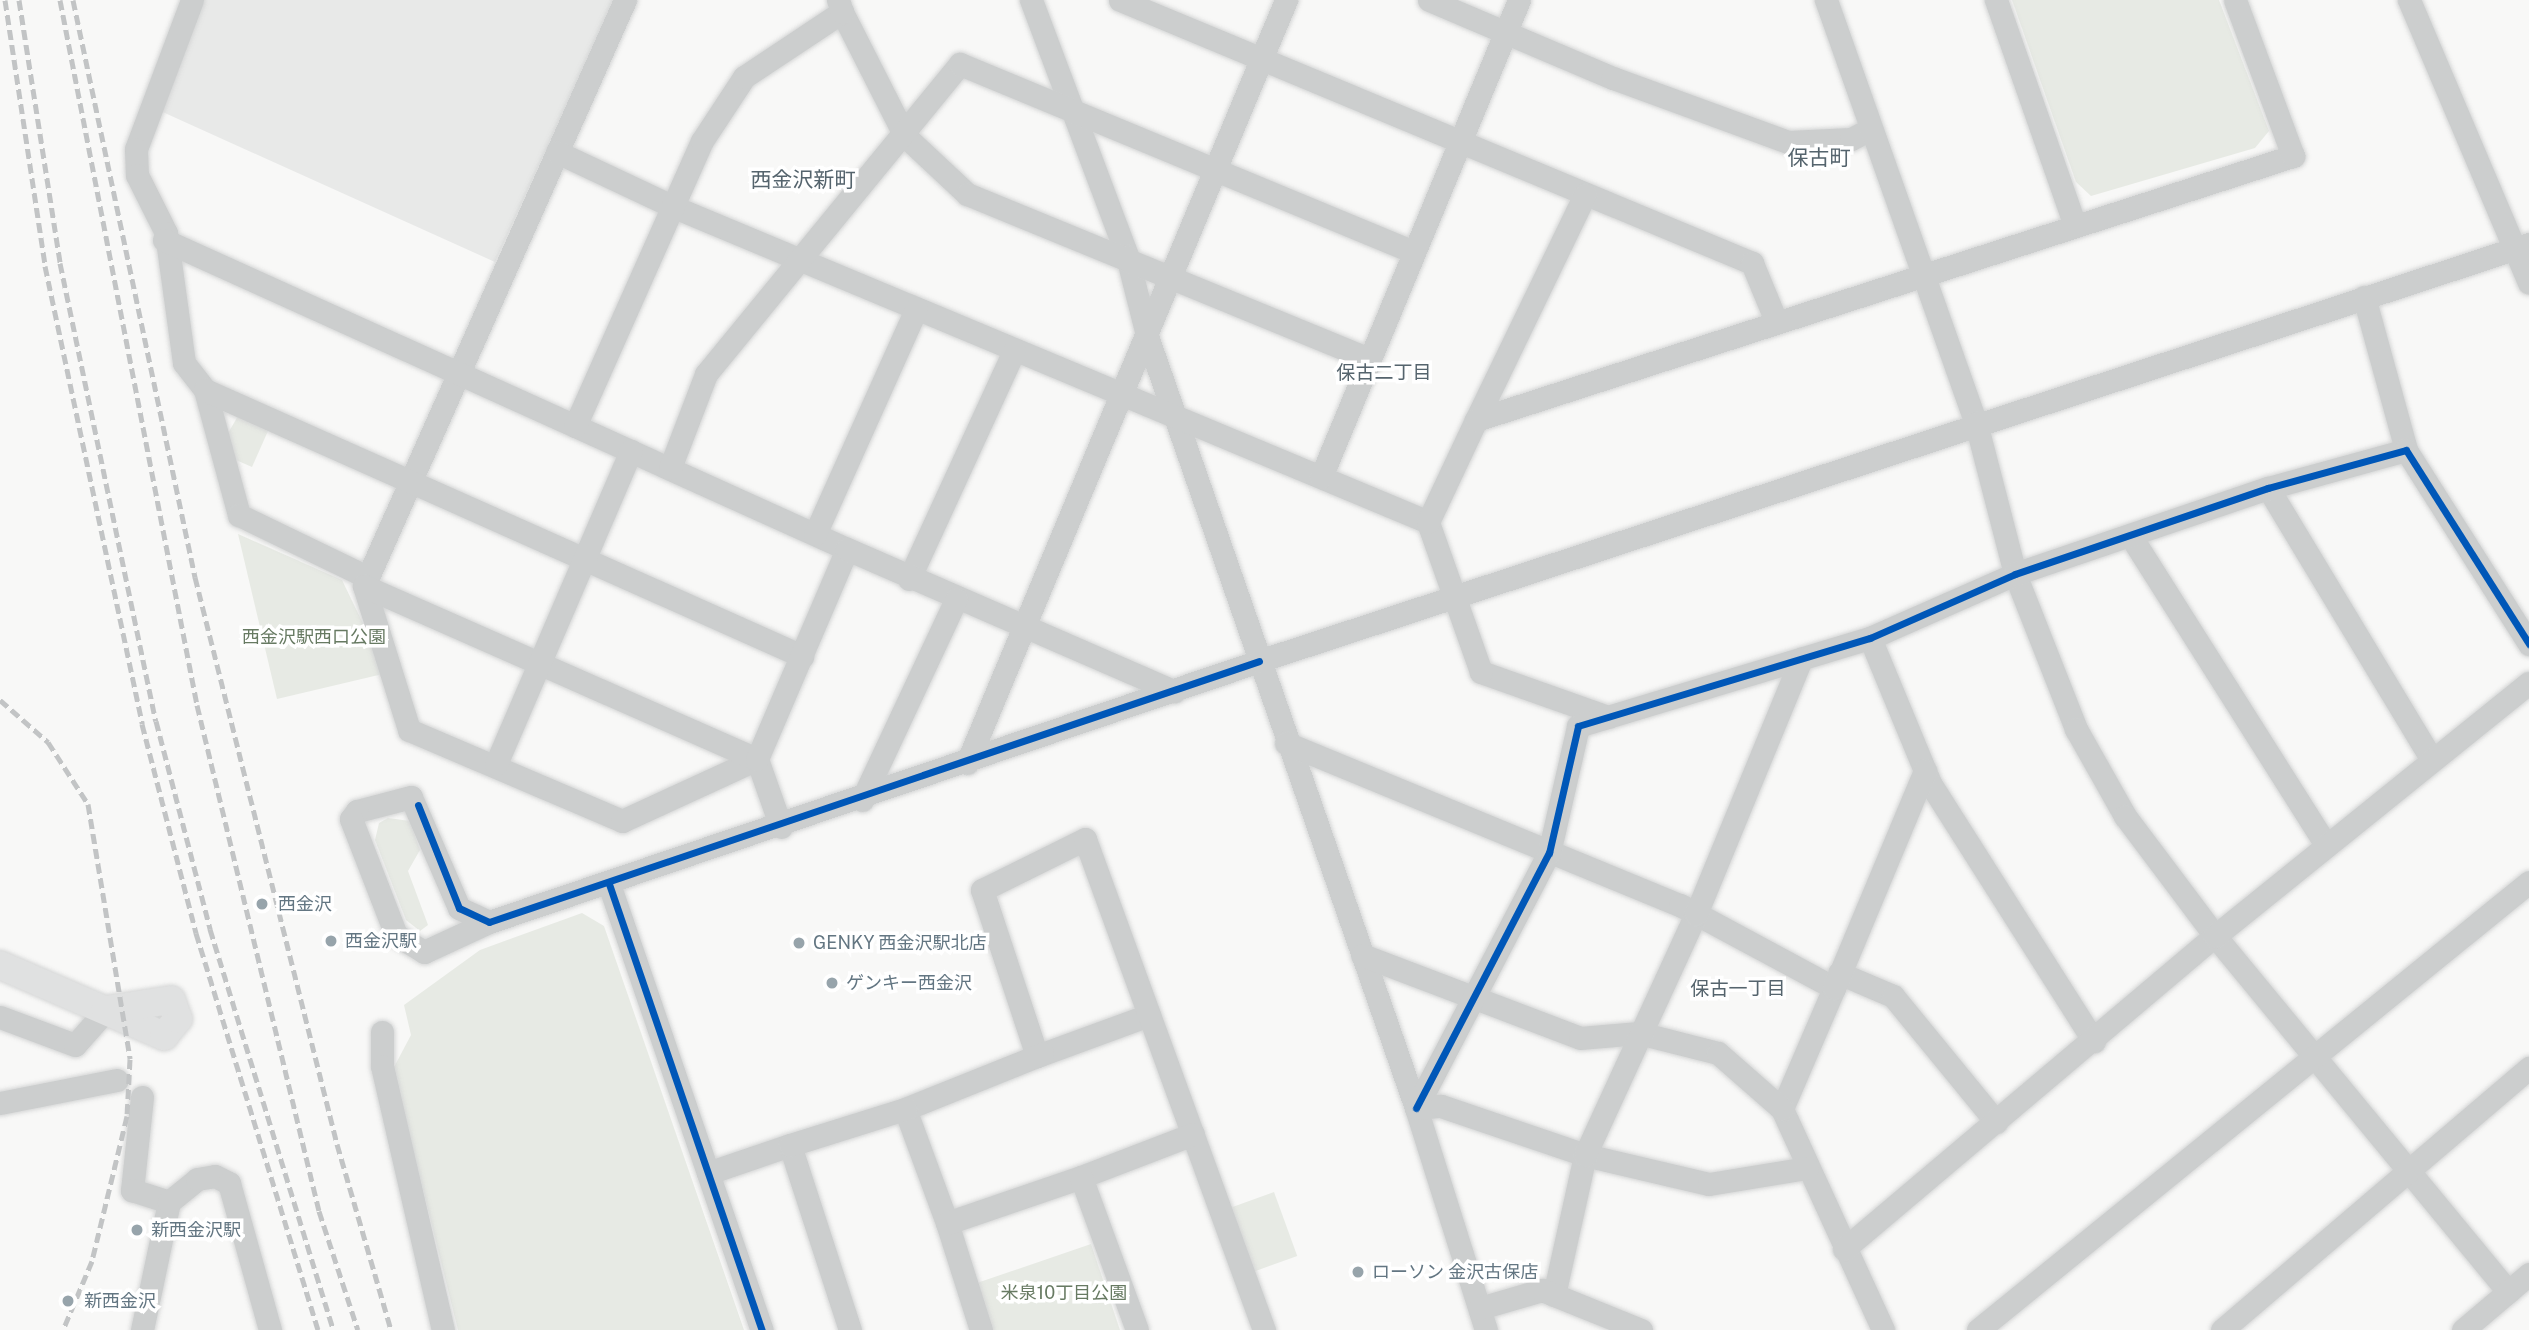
<!DOCTYPE html>
<html>
<head>
<meta charset="utf-8">
<style>
	body { margin:0 }
	#map { position:relative; width:2529px; height:1330px; overflow:hidden; background:#f8f8f7; font-family:"Public Sans","Noto Sans JP",sans-serif }
	div>[style] { position:absolute }
	.built>* { inset:0; background:#e8e9e8 }
	.green>* { inset:0; background:#e7eae4; transform-origin:0 0 }
	.roads { filter:drop-shadow(0 0 2px #d5d6d6) drop-shadow(0 0 2px #d5d6d6) }
	.minor>* { height:23px; margin:-11.5px; padding:0 11.5px; transform-origin:11.5px; border-radius:11.5px; background:#cccece }
	.major>* { height:28px; margin:-14px; padding:0 14px; transform-origin:14px; border-radius:14px; background:#e0e1e1 }
	.rail>* { height:5px; margin-top:-2.5px; transform-origin:0; background:repeating-linear-gradient(90deg,#c2c4c5 0 10px,transparent 0 15px) }
	.cycleway>* { height:7px; margin:-3.5px; padding:0 3.5px; transform-origin:3.5px; border-radius:3.5px; background:#0057b8 }
	.dots>* { width:19px; height:19px; translate:-50% -50%; box-sizing:border-box; border:4px solid #fff; border-radius:50% }
	span { translate:-50% -50%; white-space:nowrap; text-align:center; line-height:1.15; -webkit-text-stroke:7px #fff; paint-order:stroke }
	.park-label { font-size:18px; color:#677a62 }
	.poi-label { font-size:18px; color:#637682 }
	.left { translate:0 -50%; text-align:left }
	.neighbourhood-label { font-size:19px; color:#55646d }
	.quarter-label { font-size:21px; color:#55646d }
</style>
</head>
<body>
<div id="map">
	<div class="built">
		<div style="clip-path:polygon(202px 0,614px 0,495px 262px,156px 109px)"></div>
	</div>
	<div class="green">
		<div style="clip-path:polygon(2012px 0,2219px 0,2269px 131px,2255px 148px,2091px 196px,2076px 182px)"></div>
		<div style="clip-path:polygon(238px 416px,268px 431px,252px 467px,236px 460px,227px 435px)"></div>
		<div style="clip-path:polygon(238px 534px,342px 580px,387px 673px,277px 699px)"></div>
		<div style="clip-path:polygon(388px 818px,410px 821px,420px 850px,408px 871px,428px 925px,420px 931px,406px 920px,375px 840px,379px 823px)"></div>
		<div style="clip-path:polygon(582px 913px,604px 926px,744px 1330px,458px 1330px,393px 1069px,411px 1035px,404px 1005px,480px 950px)"></div>
		<div style="left:1274px;top:1192px;width:68px;height:50px;rotate:70deg"></div>
		<div style="clip-path:polygon(1091px 1244px,1120px 1330px,989px 1330px,974px 1284px)"></div>
	</div>
	<div class="roads">
		<div class="minor">
			<div style="left:192px;top:0;width:159px;rotate:110.6deg"></div>
			<div style="left:136px;top:149px;width:26px;rotate:88deg"></div>
			<div style="left:137px;top:175px;width:65px;rotate:63.4deg"></div>
			<div style="left:166px;top:233px;width:131px;rotate:82.1deg"></div>
			<div style="left:184px;top:363px;width:34px;rotate:52deg"></div>
			<div style="left:205px;top:390px;width:130px;rotate:74.8deg"></div>
			<div style="left:239px;top:515px;width:142px;rotate:25.8deg"></div>
			<div style="left:625px;top:0;width:641px;rotate:114.01deg"></div>
			<div style="left:364px;top:586px;width:151px;rotate:72.6deg"></div>
			<div style="left:409px;top:730px;width:232px;rotate:23.1deg"></div>
			<div style="left:622px;top:821px;width:149px;rotate:-24.7deg"></div>
			<div style="left:757px;top:759px;width:72px;rotate:70.6deg"></div>
			<div style="left:1031px;top:0;width:273px;rotate:69.4deg"></div>
			<div style="left:1127px;top:256px;width:86px;rotate:75.8deg"></div>
			<div style="left:1148px;top:339px;width:814px;rotate:70.79deg"></div>
			<div style="left:1416px;top:1108px;width:233px;rotate:72.5deg"></div>
			<div style="left:1120px;top:0;width:685px;rotate:22.59deg"></div>
			<div style="left:1752px;top:263px;width:63px;rotate:67.5deg"></div>
			<div style="left:1429px;top:0;width:200px;rotate:23deg"></div>
			<div style="left:1613px;top:78px;width:186px;rotate:20.1deg"></div>
			<div style="left:1788px;top:142px;width:63px;rotate:-2.7deg"></div>
			<div style="left:1851px;top:139px;width:22px;rotate:-27deg"></div>
			<div style="left:1826px;top:0;width:449px;rotate:70.5deg"></div>
			<div style="left:1976px;top:423px;width:156px;rotate:75.5deg"></div>
			<div style="left:2015px;top:574px;width:167px;rotate:68.5deg"></div>
			<div style="left:2076px;top:729px;width:100px;rotate:60.6deg"></div>
			<div style="left:2125px;top:816px;width:150px;rotate:53.1deg"></div>
			<div style="left:2215px;top:936px;width:461px;rotate:50.5deg"></div>
			<div style="left:1996px;top:0;width:236px;rotate:70.7deg"></div>
			<div style="left:2409px;top:0;width:307px;rotate:67deg"></div>
			<div style="left:842px;top:12px;width:139px;rotate:63.1deg"></div>
			<div style="left:905px;top:136px;width:85px;rotate:43.1deg"></div>
			<div style="left:967px;top:194px;width:432px;rotate:22.3deg"></div>
			<div style="left:557px;top:152px;width:129px;rotate:25.2deg"></div>
			<div style="left:674px;top:207px;width:817px;rotate:22.67deg"></div>
			<div style="left:164px;top:240px;width:750px;rotate:24.34deg"></div>
			<div style="left:2364px;top:297px;width:159px;rotate:74.6deg"></div>
			<div style="left:205px;top:390px;width:654px;rotate:24.02deg"></div>
			<div style="left:1476px;top:420px;width:250px;rotate:-64.2deg"></div>
			<div style="left:575px;top:426px;width:312px;rotate:-66deg"></div>
			<div style="left:702px;top:141px;width:77px;rotate:-56.7deg"></div>
			<div style="left:744px;top:77px;width:118px;rotate:-33.6deg"></div>
			<div style="left:842px;top:12px;width:13px;rotate:-108deg"></div>
			<div style="left:670px;top:468px;width:101px;rotate:-69deg"></div>
			<div style="left:706px;top:374px;width:401px;rotate:-50.7deg"></div>
			<div style="left:960px;top:64px;width:489px;rotate:22.5deg"></div>
			<div style="left:1321px;top:477px;width:516px;rotate:-67.46deg"></div>
			<div style="left:2268px;top:488px;width:315px;rotate:58.9deg"></div>
			<div style="left:815px;top:534px;width:247px;rotate:-65.8deg"></div>
			<div style="left:2130px;top:535px;width:367px;rotate:57.7deg"></div>
			<div style="left:909px;top:579px;width:251px;rotate:-65.3deg"></div>
			<div style="left:364px;top:586px;width:429px;rotate:23.8deg"></div>
			<div style="left:757px;top:759px;width:228px;rotate:-66.8deg"></div>
			<div style="left:847px;top:549px;width:357px;rotate:23.5deg"></div>
			<div style="left:1870px;top:638px;width:157px;rotate:67.5deg"></div>
			<div style="left:1930px;top:783px;width:306px;rotate:57.6deg"></div>
			<div style="left:1608px;top:717px;width:135px;rotate:-160.5deg"></div>
			<div style="left:1481px;top:672px;width:159px;rotate:-109.5deg"></div>
			<div style="left:1428px;top:522px;width:113px;rotate:-64.8deg"></div>
			<div style="left:1476px;top:420px;width:859px;rotate:-17.91deg"></div>
			<div style="left:2293px;top:156px;width:166px;rotate:-110.4deg"></div>
			<div style="left:1286px;top:743px;width:426px;rotate:22.4deg"></div>
			<div style="left:1680px;top:905px;width:175px;rotate:28.3deg"></div>
			<div style="left:1834px;top:988px;width:132px;rotate:113.3deg"></div>
			<div style="left:1782px;top:1109px;width:243px;rotate:65.4deg"></div>
			<div style="left:967px;top:763px;width:827px;rotate:-67.31deg"></div>
			<div style="left:496px;top:764px;width:341px;rotate:-66.7deg"></div>
			<div style="left:862px;top:800px;width:222px;rotate:-64.9deg"></div>
			<div style="left:609px;top:884px;width:472px;rotate:71.1deg"></div>
			<div style="left:489px;top:922px;width:33px;rotate:-155deg"></div>
			<div style="left:459px;top:908px;width:121px;rotate:-113.4deg"></div>
			<div style="left:411px;top:797px;width:56px;rotate:165.5deg"></div>
			<div style="left:357px;top:811px;width:10px;rotate:127deg"></div>
			<div style="left:351px;top:819px;width:124px;rotate:68.8deg"></div>
			<div style="left:396px;top:935px;width:33px;rotate:31deg"></div>
			<div style="left:424px;top:952px;width:72px;rotate:-24.8deg"></div>
			<div style="left:489px;top:922px;width:813px;rotate:-18.72deg"></div>
			<div style="left:1259px;top:661px;width:1337px;rotate:-18.18deg"></div>
			<div style="left:1362px;top:955px;width:233px;rotate:20.8deg"></div>
			<div style="left:1580px;top:1038px;width:59px;rotate:-4.8deg"></div>
			<div style="left:1639px;top:1033px;width:81px;rotate:14.2deg"></div>
			<div style="left:1718px;top:1053px;width:85px;rotate:41.2deg"></div>
			<div style="left:1839px;top:973px;width:59px;rotate:23.1deg"></div>
			<div style="left:1893px;top:996px;width:163px;rotate:50.7deg"></div>
			<div style="left:1834px;top:988px;width:236px;rotate:-67.3deg"></div>
			<div style="left:1149px;top:1015px;width:119px;rotate:159.9deg"></div>
			<div style="left:1037px;top:1056px;width:175px;rotate:-108.3deg"></div>
			<div style="left:982px;top:890px;width:115px;rotate:-26.3deg"></div>
			<div style="left:1085px;top:839px;width:523px;rotate:69.97deg"></div>
			<div style="left:0;top:1017px;width:80px;rotate:20.5deg"></div>
			<div style="left:75px;top:1045px;width:47px;rotate:-48.5deg"></div>
			<div style="left:382px;top:1032px;width:34px;rotate:90deg"></div>
			<div style="left:382px;top:1066px;width:271px;rotate:77deg"></div>
			<div style="left:142px;top:1097px;width:94px;rotate:96.1deg"></div>
			<div style="left:132px;top:1190px;width:39px;rotate:18deg"></div>
			<div style="left:0;top:1103px;width:119px;rotate:-11.1deg"></div>
			<div style="left:1416px;top:1108px;width:288px;rotate:-62.5deg"></div>
			<div style="left:1549px;top:853px;width:130px;rotate:-77.1deg"></div>
			<div style="left:1578px;top:726px;width:305px;rotate:-16.8deg"></div>
			<div style="left:1870px;top:638px;width:158px;rotate:-23.8deg"></div>
			<div style="left:2015px;top:574px;width:267px;rotate:-18.8deg"></div>
			<div style="left:2268px;top:488px;width:143px;rotate:-15.4deg"></div>
			<div style="left:2406px;top:450px;width:230px;rotate:57.6deg"></div>
			<div style="left:1416px;top:1108px;width:25px;rotate:-5deg"></div>
			<div style="left:1441px;top:1106px;width:152px;rotate:18.8deg"></div>
			<div style="left:1585px;top:1155px;width:127px;rotate:13.2deg"></div>
			<div style="left:1709px;top:1184px;width:99px;rotate:-9.3deg"></div>
			<div style="left:708px;top:1173px;width:87px;rotate:-18.9deg"></div>
			<div style="left:1081px;top:1177px;width:120px;rotate:-21deg"></div>
			<div style="left:947px;top:1223px;width:121px;rotate:-110.2deg"></div>
			<div style="left:905px;top:1109px;width:148px;rotate:-21.9deg"></div>
			<div style="left:1844px;top:1249px;width:485px;rotate:-40.2deg"></div>
			<div style="left:2215px;top:936px;width:403px;rotate:-38.9deg"></div>
			<div style="left:1554px;top:1295px;width:143px;rotate:-77.5deg"></div>
			<div style="left:1585px;top:1155px;width:265px;rotate:-65.3deg"></div>
			<div style="left:1696px;top:914px;width:276px;rotate:-67.6deg"></div>
			<div style="left:1480px;top:1308px;width:65px;rotate:-16.2deg"></div>
			<div style="left:1542px;top:1290px;width:107px;rotate:22deg"></div>
			<div style="left:142px;top:1330px;width:131px;rotate:-78.1deg"></div>
			<div style="left:169px;top:1202px;width:36px;rotate:-39deg"></div>
			<div style="left:197px;top:1179px;width:18px;rotate:-9deg"></div>
			<div style="left:215px;top:1176px;width:16px;rotate:27deg"></div>
			<div style="left:229px;top:1183px;width:153px;rotate:74.4deg"></div>
			<div style="left:850px;top:1330px;width:194px;rotate:-108deg"></div>
			<div style="left:790px;top:1145px;width:121px;rotate:-17.4deg"></div>
			<div style="left:981px;top:1330px;width:112px;rotate:-107.6deg"></div>
			<div style="left:947px;top:1223px;width:142px;rotate:-18.9deg"></div>
			<div style="left:1081px;top:1177px;width:163px;rotate:69.9deg"></div>
			<div style="left:1978px;top:1330px;width:710px;rotate:-39.11deg"></div>
			<div style="left:2222px;top:1330px;width:404px;rotate:-40.5deg"></div>
			<div style="left:2463px;top:1330px;width:87px;rotate:-40.3deg"></div>
		</div>
		<div class="major">
			<div style="left:0;top:965px;width:179px;rotate:23.4deg"></div>
			<div style="left:164px;top:1036px;width:22px;rotate:-51deg"></div>
			<div style="left:178px;top:1019px;width:20px;rotate:-110deg"></div>
			<div style="left:171px;top:1000px;width:66px;rotate:171.3deg"></div>
		</div>
	</div>
	<div class="rail">
		<div style="left:5px;top:0;width:269px;rotate:81.4deg"></div>
		<div style="left:45px;top:266px;width:468px;rotate:78deg"></div>
		<div style="left:142px;top:724px;width:216px;rotate:75.5deg"></div>
		<div style="left:196px;top:933px;width:415px;rotate:72.9deg"></div>
		<div style="left:19px;top:0;width:266px;rotate:81.1deg"></div>
		<div style="left:60px;top:263px;width:468px;rotate:78.2deg"></div>
		<div style="left:156px;top:721px;width:215px;rotate:75.4deg"></div>
		<div style="left:210px;top:929px;width:419px;rotate:72.9deg"></div>
		<div style="left:60px;top:0;width:718px;rotate:79deg"></div>
		<div style="left:197px;top:705px;width:520px;rotate:76.44deg"></div>
		<div style="left:319px;top:1211px;width:125px;rotate:71.9deg"></div>
		<div style="left:73px;top:0;width:590px;rotate:78.06deg"></div>
		<div style="left:195px;top:577px;width:585px;rotate:75.94deg"></div>
		<div style="left:337px;top:1144px;width:194px;rotate:73.8deg"></div>
		<div style="left:0;top:700px;width:64px;rotate:41.2deg"></div>
		<div style="left:48px;top:742px;width:74px;rotate:57.2deg"></div>
		<div style="left:88px;top:804px;width:258px;rotate:80.6deg"></div>
		<div style="left:130px;top:1059px;width:57px;rotate:93deg"></div>
		<div style="left:127px;top:1116px;width:149px;rotate:103.6deg"></div>
		<div style="left:92px;top:1261px;width:75px;rotate:112.8deg"></div>
	</div>
	<div class="cycleway">
		<div style="left:418px;top:805px;width:111px;rotate:68.3deg"></div>
		<div style="left:459px;top:908px;width:33px;rotate:25deg"></div>
		<div style="left:489px;top:922px;width:813px;rotate:-18.72deg"></div>
		<div style="left:609px;top:884px;width:472px;rotate:71.1deg"></div>
		<div style="left:1416px;top:1108px;width:288px;rotate:-62.5deg"></div>
		<div style="left:1549px;top:853px;width:130px;rotate:-77.1deg"></div>
		<div style="left:1578px;top:726px;width:305px;rotate:-16.8deg"></div>
		<div style="left:1870px;top:638px;width:158px;rotate:-23.8deg"></div>
		<div style="left:2015px;top:574px;width:267px;rotate:-18.8deg"></div>
		<div style="left:2268px;top:488px;width:143px;rotate:-15.4deg"></div>
		<div style="left:2406px;top:450px;width:230px;rotate:57.6deg"></div>
	</div>
	<div class="dots">
		<div style="left:262px;top:904px;background:#97a4ab"></div>
		<div style="left:331px;top:941px;background:#97a4ab"></div>
		<div style="left:799px;top:943px;background:#97a4ab"></div>
		<div style="left:832px;top:983px;background:#97a4ab"></div>
		<div style="left:137px;top:1230px;background:#97a4ab"></div>
		<div style="left:1358px;top:1272px;background:#97a4ab"></div>
		<div style="left:68px;top:1301px;background:#97a4ab"></div>
	</div>
	<div class="park-label">
		<span style="left:314px;top:637px">西金沢駅西口公園</span>
		<span style="left:1064px;top:1293px">米泉10丁目公園</span>
	</div>
	<div class="poi-label">
		<span class="left" style="left:278px;top:904px">西金沢</span>
		<span class="left" style="left:345px;top:941px">西金沢駅</span>
		<span class="left" style="left:813px;top:943px">GENKY 西金沢駅北店</span>
		<span class="left" style="left:846px;top:983px">ゲンキー西金沢</span>
		<span class="left" style="left:151px;top:1230px">新西金沢駅</span>
		<span class="left" style="left:1372px;top:1272px">ローソン 金沢古保店</span>
		<span class="left" style="left:84px;top:1301px">新西金沢</span>
	</div>
	<div class="neighbourhood-label">
		<span style="left:1384px;top:373px">保古二丁目</span>
		<span style="left:1738px;top:989px">保古一丁目</span>
	</div>
	<div class="quarter-label">
		<span style="left:1819px;top:158px">保古町</span>
		<span style="left:803px;top:180px">西金沢新町</span>
	</div>
</div>
</body>
</html>
